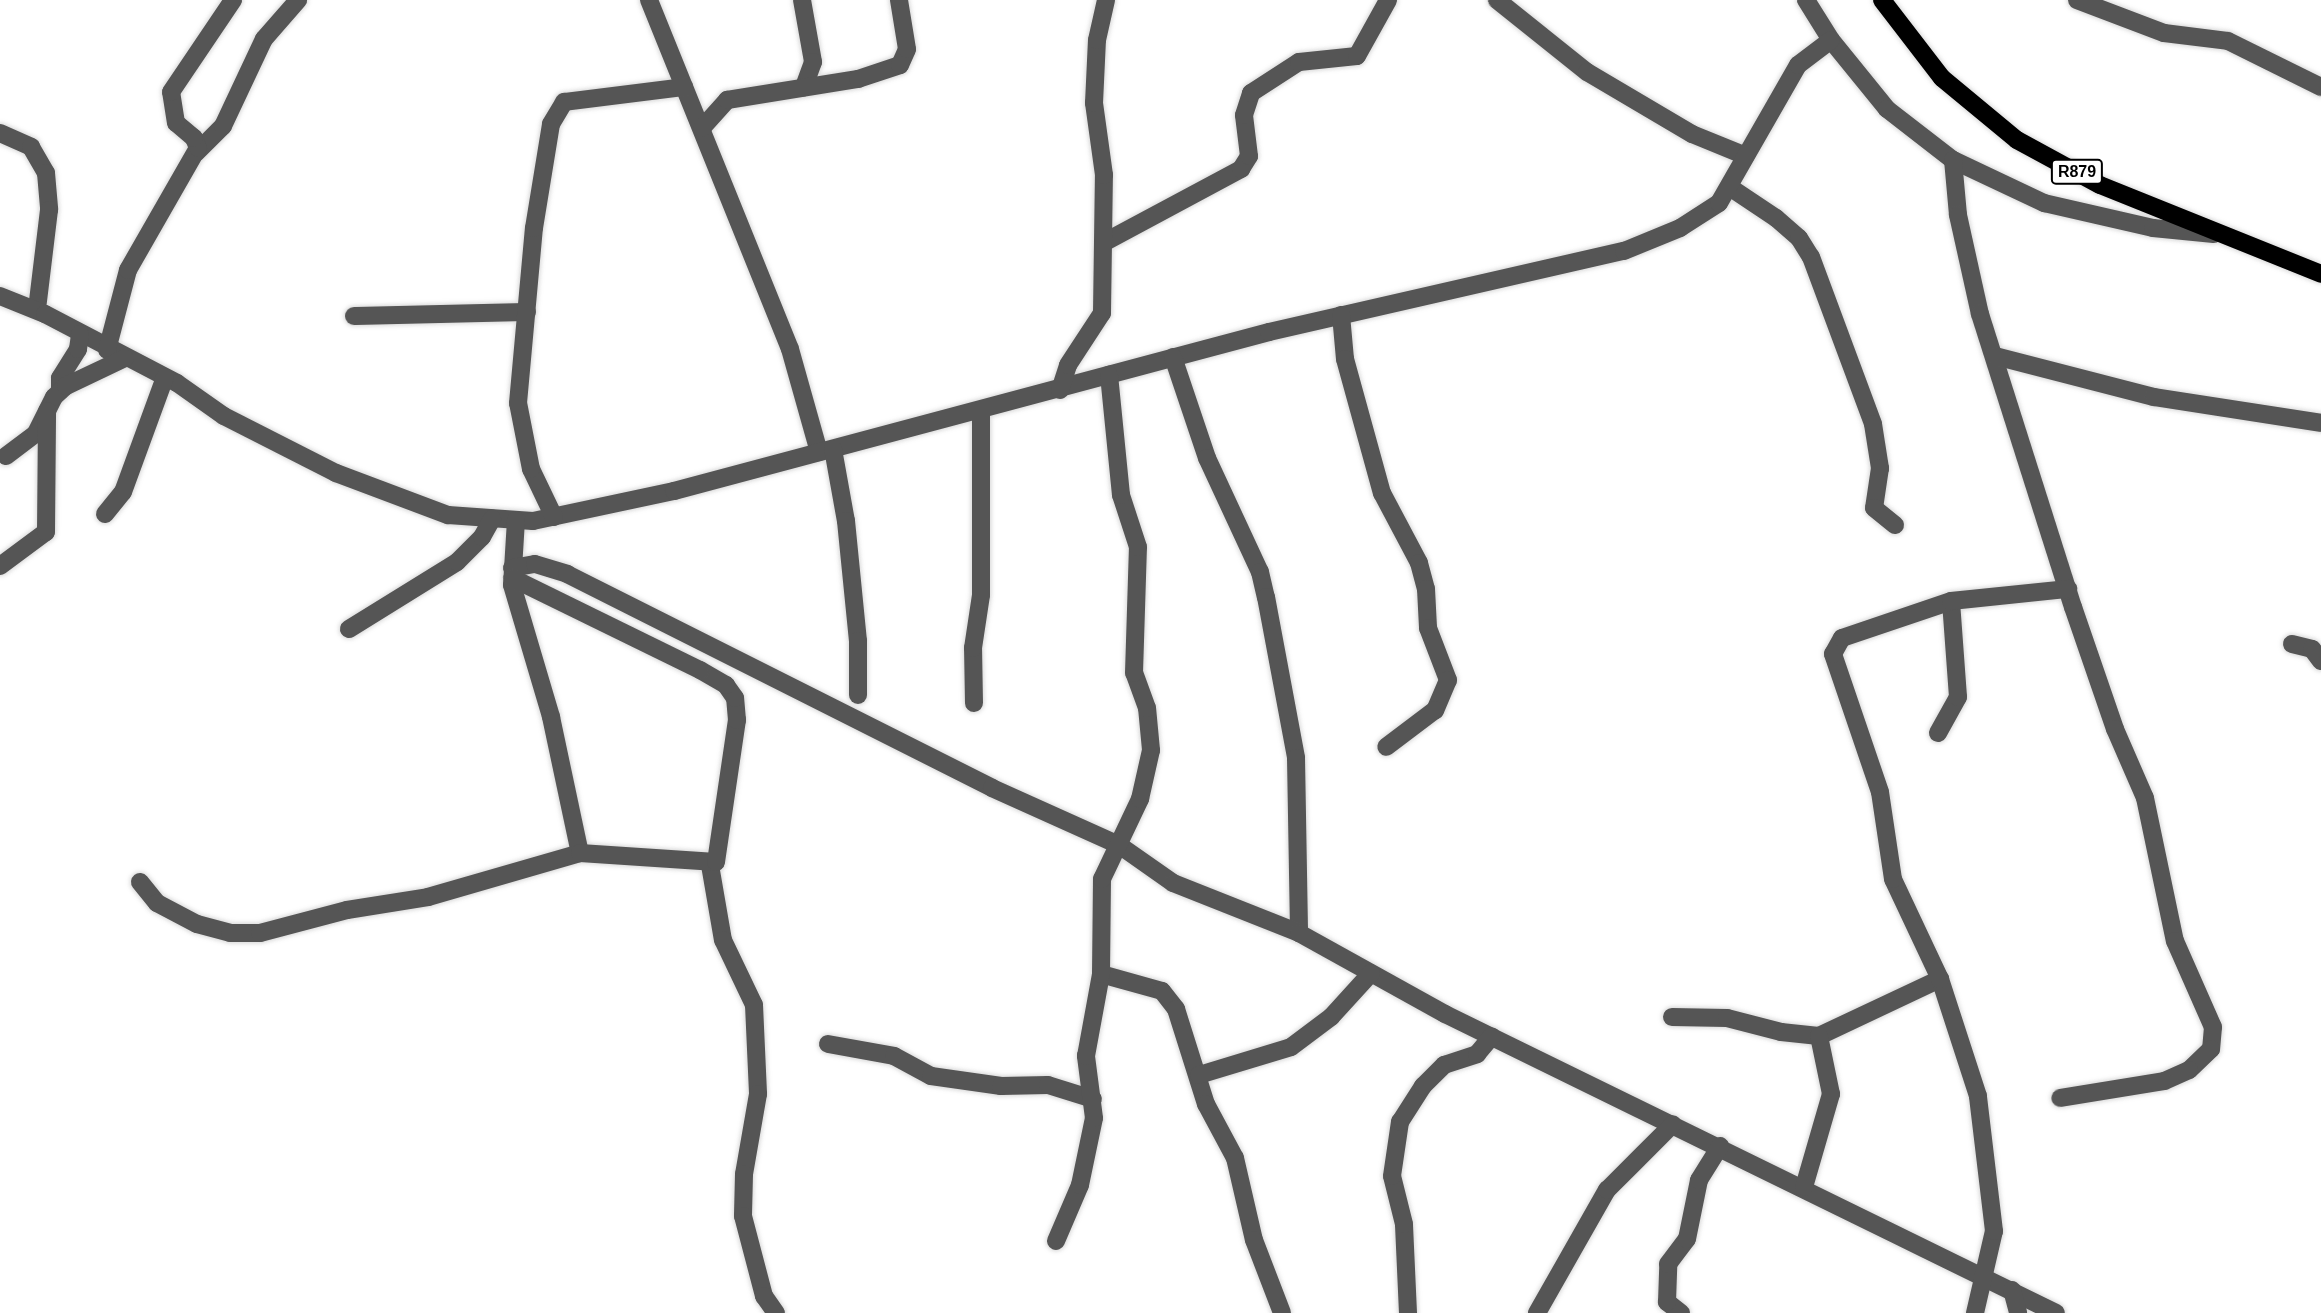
<!DOCTYPE html>
<html>
<head>
<meta charset="utf-8">
<style>
	body { margin:0 }
	#map { position:relative; width:2321px; height:1313px; overflow:hidden; background:#fff; font-family:Helvetica,sans-serif }
	div>[style] { position:absolute }
	.roads { filter:drop-shadow(0 0 2px #dbdbdb) drop-shadow(0 0 2px #dbdbdb) }
	.minor>* { height:18px; margin:-9px; padding:0 9px; transform-origin:9px; border-radius:9px; background:#555 }
	.major>* { height:18px; margin:-9px; padding:0 9px; transform-origin:9px; border-radius:9px; background:#000 }
	span { translate:-50% -50%; white-space:nowrap; text-align:center; line-height:1.15; -webkit-text-stroke:5px #fff; paint-order:stroke }
	.shield-label span { padding:2px 5px; background:#fff; border:2px solid; border-radius:5px; -webkit-text-stroke-width:0 }
	.shield-label { font-size:16px; color:#000; font-weight:700 }
</style>
</head>
<body>
<div id="map">
	<div class="roads">
		<div class="minor">
			<div style="left:649px;top:0;width:376px;rotate:68deg"></div>
			<div style="left:790px;top:349px;width:107px;rotate:74.3deg"></div>
			<div style="left:802px;top:0;width:63px;rotate:79.9deg"></div>
			<div style="left:813px;top:62px;width:27px;rotate:110deg"></div>
			<div style="left:1497px;top:0;width:115px;rotate:38.7deg"></div>
			<div style="left:1587px;top:72px;width:122px;rotate:30.6deg"></div>
			<div style="left:1692px;top:134px;width:58px;rotate:22.2deg"></div>
			<div style="left:1806px;top:0;width:47px;rotate:58deg"></div>
			<div style="left:1831px;top:40px;width:89px;rotate:50.9deg"></div>
			<div style="left:1887px;top:109px;width:83px;rotate:37.7deg"></div>
			<div style="left:1953px;top:160px;width:101px;rotate:25.3deg"></div>
			<div style="left:2044px;top:203px;width:112px;rotate:12.9deg"></div>
			<div style="left:2153px;top:228px;width:61px;rotate:5.6deg"></div>
			<div style="left:2077px;top:0;width:93px;rotate:20.8deg"></div>
			<div style="left:2164px;top:33px;width:64px;rotate:7.1deg"></div>
			<div style="left:2228px;top:41px;width:104px;rotate:26.3deg"></div>
			<div style="left:702px;top:128px;width:38px;rotate:-48deg"></div>
			<div style="left:727px;top:100px;width:133px;rotate:-9.1deg"></div>
			<div style="left:858px;top:79px;width:44px;rotate:-18.4deg"></div>
			<div style="left:900px;top:65px;width:17px;rotate:-66deg"></div>
			<div style="left:907px;top:49px;width:50px;rotate:-99.3deg"></div>
			<div style="left:0;top:133px;width:34px;rotate:24deg"></div>
			<div style="left:31px;top:147px;width:30px;rotate:60deg"></div>
			<div style="left:46px;top:173px;width:37px;rotate:85deg"></div>
			<div style="left:49px;top:210px;width:100px;rotate:96.9deg"></div>
			<div style="left:196px;top:153px;width:38px;rotate:-45deg"></div>
			<div style="left:223px;top:126px;width:96px;rotate:-64.8deg"></div>
			<div style="left:264px;top:39px;width:52px;rotate:-48.9deg"></div>
			<div style="left:1953px;top:160px;width:55px;rotate:84.8deg"></div>
			<div style="left:1958px;top:215px;width:101px;rotate:77.5deg"></div>
			<div style="left:1980px;top:314px;width:307px;rotate:72.4deg"></div>
			<div style="left:2073px;top:607px;width:129px;rotate:71deg"></div>
			<div style="left:2115px;top:729px;width:75px;rotate:66.5deg"></div>
			<div style="left:2145px;top:798px;width:146px;rotate:78.2deg"></div>
			<div style="left:2175px;top:941px;width:94px;rotate:66.2deg"></div>
			<div style="left:2213px;top:1027px;width:22px;rotate:95deg"></div>
			<div style="left:2211px;top:1049px;width:30px;rotate:136deg"></div>
			<div style="left:2189px;top:1070px;width:27px;rotate:156deg"></div>
			<div style="left:2164px;top:1081px;width:105px;rotate:170.7deg"></div>
			<div style="left:1731px;top:188px;width:54px;rotate:33.7deg"></div>
			<div style="left:1776px;top:218px;width:30px;rotate:41deg"></div>
			<div style="left:1799px;top:238px;width:22px;rotate:58deg"></div>
			<div style="left:1811px;top:257px;width:178px;rotate:69.6deg"></div>
			<div style="left:1873px;top:424px;width:45px;rotate:81deg"></div>
			<div style="left:1880px;top:468px;width:40px;rotate:98.5deg"></div>
			<div style="left:1874px;top:508px;width:27px;rotate:39deg"></div>
			<div style="left:1103px;top:243px;width:157px;rotate:-28.2deg"></div>
			<div style="left:1241px;top:169px;width:15px;rotate:-58deg"></div>
			<div style="left:1249px;top:156px;width:41px;rotate:-97deg"></div>
			<div style="left:1244px;top:115px;width:23px;rotate:-72deg"></div>
			<div style="left:1251px;top:93px;width:57px;rotate:-32.9deg"></div>
			<div style="left:1299px;top:62px;width:58px;rotate:-5.9deg"></div>
			<div style="left:1357px;top:56px;width:64px;rotate:-61deg"></div>
			<div style="left:0;top:296px;width:48px;rotate:21.8deg"></div>
			<div style="left:45px;top:314px;width:149px;rotate:27.6deg"></div>
			<div style="left:177px;top:383px;width:57px;rotate:35.1deg"></div>
			<div style="left:224px;top:416px;width:126px;rotate:27deg"></div>
			<div style="left:336px;top:473px;width:120px;rotate:20.6deg"></div>
			<div style="left:448px;top:515px;width:85px;rotate:4deg"></div>
			<div style="left:533px;top:521px;width:144px;rotate:-12deg"></div>
			<div style="left:674px;top:491px;width:616px;rotate:-14.96deg"></div>
			<div style="left:1269px;top:332px;width:364px;rotate:-12.9deg"></div>
			<div style="left:1624px;top:251px;width:61px;rotate:-22.3deg"></div>
			<div style="left:1680px;top:228px;width:46px;rotate:-32.7deg"></div>
			<div style="left:1719px;top:203px;width:159px;rotate:-60.2deg"></div>
			<div style="left:1798px;top:65px;width:41px;rotate:-37.1deg"></div>
			<div style="left:1341px;top:315px;width:44px;rotate:84.8deg"></div>
			<div style="left:1345px;top:359px;width:139px;rotate:74.6deg"></div>
			<div style="left:1382px;top:493px;width:79px;rotate:62.1deg"></div>
			<div style="left:1419px;top:563px;width:27px;rotate:75deg"></div>
			<div style="left:1426px;top:589px;width:39px;rotate:87deg"></div>
			<div style="left:1428px;top:628px;width:56px;rotate:69deg"></div>
			<div style="left:1448px;top:680px;width:33px;rotate:113deg"></div>
			<div style="left:1435px;top:710px;width:61px;rotate:142.9deg"></div>
			<div style="left:354px;top:316px;width:173px;rotate:-1.3deg"></div>
			<div style="left:107px;top:350px;width:83px;rotate:-75.3deg"></div>
			<div style="left:128px;top:270px;width:141px;rotate:-60.2deg"></div>
			<div style="left:198px;top:148px;width:11px;rotate:-112deg"></div>
			<div style="left:194px;top:138px;width:23px;rotate:-140deg"></div>
			<div style="left:176px;top:123px;width:31px;rotate:-99deg"></div>
			<div style="left:171px;top:92px;width:111px;rotate:-56deg"></div>
			<div style="left:1995px;top:356px;width:164px;rotate:14.5deg"></div>
			<div style="left:2154px;top:397px;width:169px;rotate:8.8deg"></div>
			<div style="left:1173px;top:357px;width:107px;rotate:71.4deg"></div>
			<div style="left:1207px;top:458px;width:126px;rotate:65.1deg"></div>
			<div style="left:1260px;top:572px;width:26px;rotate:77deg"></div>
			<div style="left:1266px;top:597px;width:164px;rotate:79.4deg"></div>
			<div style="left:1296px;top:758px;width:175px;rotate:89deg"></div>
			<div style="left:1060px;top:390px;width:26px;rotate:-72deg"></div>
			<div style="left:1068px;top:365px;width:62px;rotate:-56.8deg"></div>
			<div style="left:1102px;top:313px;width:138px;rotate:-89.2deg"></div>
			<div style="left:1104px;top:175px;width:73px;rotate:-97.9deg"></div>
			<div style="left:1094px;top:103px;width:63px;rotate:-87.3deg"></div>
			<div style="left:1097px;top:40px;width:41px;rotate:-77.3deg"></div>
			<div style="left:60px;top:391px;width:13px;rotate:-90deg"></div>
			<div style="left:60px;top:378px;width:34px;rotate:-58deg"></div>
			<div style="left:78px;top:349px;width:15px;rotate:-82deg"></div>
			<div style="left:833px;top:449px;width:73px;rotate:79.8deg"></div>
			<div style="left:846px;top:521px;width:121px;rotate:84.3deg"></div>
			<div style="left:858px;top:641px;width:54px;rotate:90deg"></div>
			<div style="left:6px;top:456px;width:38px;rotate:-37deg"></div>
			<div style="left:36px;top:433px;width:40px;rotate:-63.4deg"></div>
			<div style="left:54px;top:397px;width:16px;rotate:-43deg"></div>
			<div style="left:66px;top:386px;width:65px;rotate:-25.4deg"></div>
			<div style="left:105px;top:514px;width:28px;rotate:-51deg"></div>
			<div style="left:123px;top:492px;width:122px;rotate:-69.9deg"></div>
			<div style="left:554px;top:517px;width:53px;rotate:-115.6deg"></div>
			<div style="left:531px;top:469px;width:67px;rotate:-101.1deg"></div>
			<div style="left:518px;top:403px;width:176px;rotate:-84.8deg"></div>
			<div style="left:534px;top:228px;width:105px;rotate:-80.7deg"></div>
			<div style="left:551px;top:124px;width:26px;rotate:-59deg"></div>
			<div style="left:564px;top:102px;width:121px;rotate:-7.1deg"></div>
			<div style="left:516px;top:520px;width:65px;rotate:93.5deg"></div>
			<div style="left:512px;top:585px;width:138px;rotate:73.5deg"></div>
			<div style="left:551px;top:717px;width:139px;rotate:78deg"></div>
			<div style="left:0;top:566px;width:57px;rotate:-36.5deg"></div>
			<div style="left:46px;top:532px;width:121px;rotate:-89.5deg"></div>
			<div style="left:512px;top:568px;width:23px;rotate:-10deg"></div>
			<div style="left:535px;top:564px;width:34px;rotate:17deg"></div>
			<div style="left:567px;top:574px;width:476px;rotate:26.7deg"></div>
			<div style="left:992px;top:788px;width:139px;rotate:24.2deg"></div>
			<div style="left:1119px;top:845px;width:66px;rotate:35.1deg"></div>
			<div style="left:1173px;top:883px;width:136px;rotate:21.6deg"></div>
			<div style="left:1299px;top:933px;width:167px;rotate:29deg"></div>
			<div style="left:1445px;top:1014px;width:680px;rotate:26.08deg"></div>
			<div style="left:349px;top:629px;width:127px;rotate:-31.8deg"></div>
			<div style="left:457px;top:562px;width:35px;rotate:-45deg"></div>
			<div style="left:482px;top:537px;width:21px;rotate:-61deg"></div>
			<div style="left:2292px;top:644px;width:21px;rotate:14deg"></div>
			<div style="left:2312px;top:649px;width:15px;rotate:53deg"></div>
			<div style="left:974px;top:703px;width:55px;rotate:-91deg"></div>
			<div style="left:973px;top:648px;width:54px;rotate:-81.4deg"></div>
			<div style="left:981px;top:595px;width:185px;rotate:-90deg"></div>
			<div style="left:1938px;top:733px;width:41px;rotate:-60.9deg"></div>
			<div style="left:1958px;top:697px;width:96px;rotate:-94.2deg"></div>
			<div style="left:710px;top:865px;width:76px;rotate:80.2deg"></div>
			<div style="left:723px;top:940px;width:72px;rotate:64.5deg"></div>
			<div style="left:754px;top:1005px;width:89px;rotate:87.4deg"></div>
			<div style="left:758px;top:1094px;width:81px;rotate:99.9deg"></div>
			<div style="left:744px;top:1174px;width:42px;rotate:91.4deg"></div>
			<div style="left:743px;top:1216px;width:83px;rotate:75.3deg"></div>
			<div style="left:764px;top:1296px;width:21px;rotate:55deg"></div>
			<div style="left:140px;top:882px;width:27px;rotate:51deg"></div>
			<div style="left:157px;top:903px;width:45px;rotate:27.7deg"></div>
			<div style="left:197px;top:924px;width:34px;rotate:15deg"></div>
			<div style="left:230px;top:933px;width:30px"></div>
			<div style="left:260px;top:933px;width:90px;rotate:-14.8deg"></div>
			<div style="left:347px;top:910px;width:82px;rotate:-9.1deg"></div>
			<div style="left:428px;top:897px;width:158px;rotate:-16.1deg"></div>
			<div style="left:580px;top:853px;width:136px;rotate:3.8deg"></div>
			<div style="left:716px;top:862px;width:144px;rotate:-81.6deg"></div>
			<div style="left:737px;top:720px;width:22px;rotate:-95deg"></div>
			<div style="left:735px;top:698px;width:16px;rotate:-125deg"></div>
			<div style="left:726px;top:685px;width:30px;rotate:-150deg"></div>
			<div style="left:700px;top:670px;width:209px;rotate:-153.9deg"></div>
			<div style="left:1101px;top:974px;width:63px;rotate:15.6deg"></div>
			<div style="left:1162px;top:991px;width:23px;rotate:52deg"></div>
			<div style="left:1176px;top:1009px;width:100px;rotate:72.5deg"></div>
			<div style="left:1206px;top:1104px;width:61px;rotate:61.8deg"></div>
			<div style="left:1235px;top:1158px;width:84px;rotate:77deg"></div>
			<div style="left:1254px;top:1240px;width:78px;rotate:69deg"></div>
			<div style="left:1672px;top:1017px;width:55px;rotate:1deg"></div>
			<div style="left:1727px;top:1018px;width:56px;rotate:14.5deg"></div>
			<div style="left:1781px;top:1032px;width:38px;rotate:6deg"></div>
			<div style="left:1819px;top:1036px;width:134px;rotate:-25.2deg"></div>
			<div style="left:828px;top:1044px;width:67px;rotate:10.3deg"></div>
			<div style="left:894px;top:1056px;width:42px;rotate:28.4deg"></div>
			<div style="left:931px;top:1076px;width:71px;rotate:8.1deg"></div>
			<div style="left:1001px;top:1086px;width:47px;rotate:-1.2deg"></div>
			<div style="left:1048px;top:1085px;width:47px;rotate:17.3deg"></div>
			<div style="left:1199px;top:1075px;width:96px;rotate:-16.9deg"></div>
			<div style="left:1291px;top:1047px;width:50px;rotate:-36.9deg"></div>
			<div style="left:1331px;top:1017px;width:59px;rotate:-47.7deg"></div>
			<div style="left:1804px;top:1187px;width:97px;rotate:-73.8deg"></div>
			<div style="left:1831px;top:1094px;width:59px;rotate:-101.7deg"></div>
			<div style="left:1056px;top:1241px;width:61px;rotate:-66.8deg"></div>
			<div style="left:1080px;top:1185px;width:68px;rotate:-78.2deg"></div>
			<div style="left:1094px;top:1118px;width:63px;rotate:-97.4deg"></div>
			<div style="left:1086px;top:1056px;width:83px;rotate:-79.6deg"></div>
			<div style="left:1101px;top:974px;width:95px;rotate:-89.4deg"></div>
			<div style="left:1102px;top:879px;width:89px;rotate:-64.6deg"></div>
			<div style="left:1140px;top:799px;width:50px;rotate:-77.3deg"></div>
			<div style="left:1151px;top:750px;width:42px;rotate:-95.4deg"></div>
			<div style="left:1147px;top:708px;width:37px;rotate:-110deg"></div>
			<div style="left:1134px;top:673px;width:126px;rotate:-88.2deg"></div>
			<div style="left:1138px;top:547px;width:55px;rotate:-108.1deg"></div>
			<div style="left:1121px;top:495px;width:121px;rotate:-95.7deg"></div>
			<div style="left:2012px;top:1290px;width:24px;rotate:75deg"></div>
			<div style="left:1408px;top:1313px;width:89px;rotate:-92.6deg"></div>
			<div style="left:1404px;top:1224px;width:49px;rotate:-104deg"></div>
			<div style="left:1392px;top:1176px;width:55px;rotate:-81.6deg"></div>
			<div style="left:1400px;top:1122px;width:43px;rotate:-57.4deg"></div>
			<div style="left:1423px;top:1086px;width:30px;rotate:-45deg"></div>
			<div style="left:1444px;top:1065px;width:35px;rotate:-18deg"></div>
			<div style="left:1477px;top:1054px;width:23px;rotate:-50deg"></div>
			<div style="left:1537px;top:1313px;width:142px;rotate:-60.4deg"></div>
			<div style="left:1607px;top:1190px;width:93px;rotate:-45deg"></div>
			<div style="left:1681px;top:1313px;width:18px;rotate:-142deg"></div>
			<div style="left:1667px;top:1302px;width:38px;rotate:-88deg"></div>
			<div style="left:1668px;top:1264px;width:31px;rotate:-53deg"></div>
			<div style="left:1687px;top:1239px;width:60px;rotate:-78.5deg"></div>
			<div style="left:1699px;top:1180px;width:40px;rotate:-58deg"></div>
			<div style="left:1975px;top:1313px;width:84px;rotate:-77deg"></div>
			<div style="left:1994px;top:1231px;width:136px;rotate:-96.8deg"></div>
			<div style="left:1978px;top:1096px;width:123px;rotate:-108deg"></div>
			<div style="left:1940px;top:979px;width:110px;rotate:-115.2deg"></div>
			<div style="left:1893px;top:879px;width:88px;rotate:-98.5deg"></div>
			<div style="left:1880px;top:792px;width:146px;rotate:-108.8deg"></div>
			<div style="left:1833px;top:654px;width:18px;rotate:-61deg"></div>
			<div style="left:1842px;top:638px;width:115px;rotate:-18.7deg"></div>
			<div style="left:1951px;top:601px;width:118px;rotate:-5.9deg"></div>
		</div>
		<div class="major">
			<div style="left:1882px;top:0;width:98px;rotate:52.4deg"></div>
			<div style="left:1942px;top:78px;width:97px;rotate:39.6deg"></div>
			<div style="left:2017px;top:140px;width:94px;rotate:28.5deg"></div>
			<div style="left:2100px;top:185px;width:238px;rotate:21.9deg"></div>
		</div>
	</div>
	<div class="shield-label">
		<span style="left:2077px;top:172px">R879</span>
	</div>
</div>
</body>
</html>
